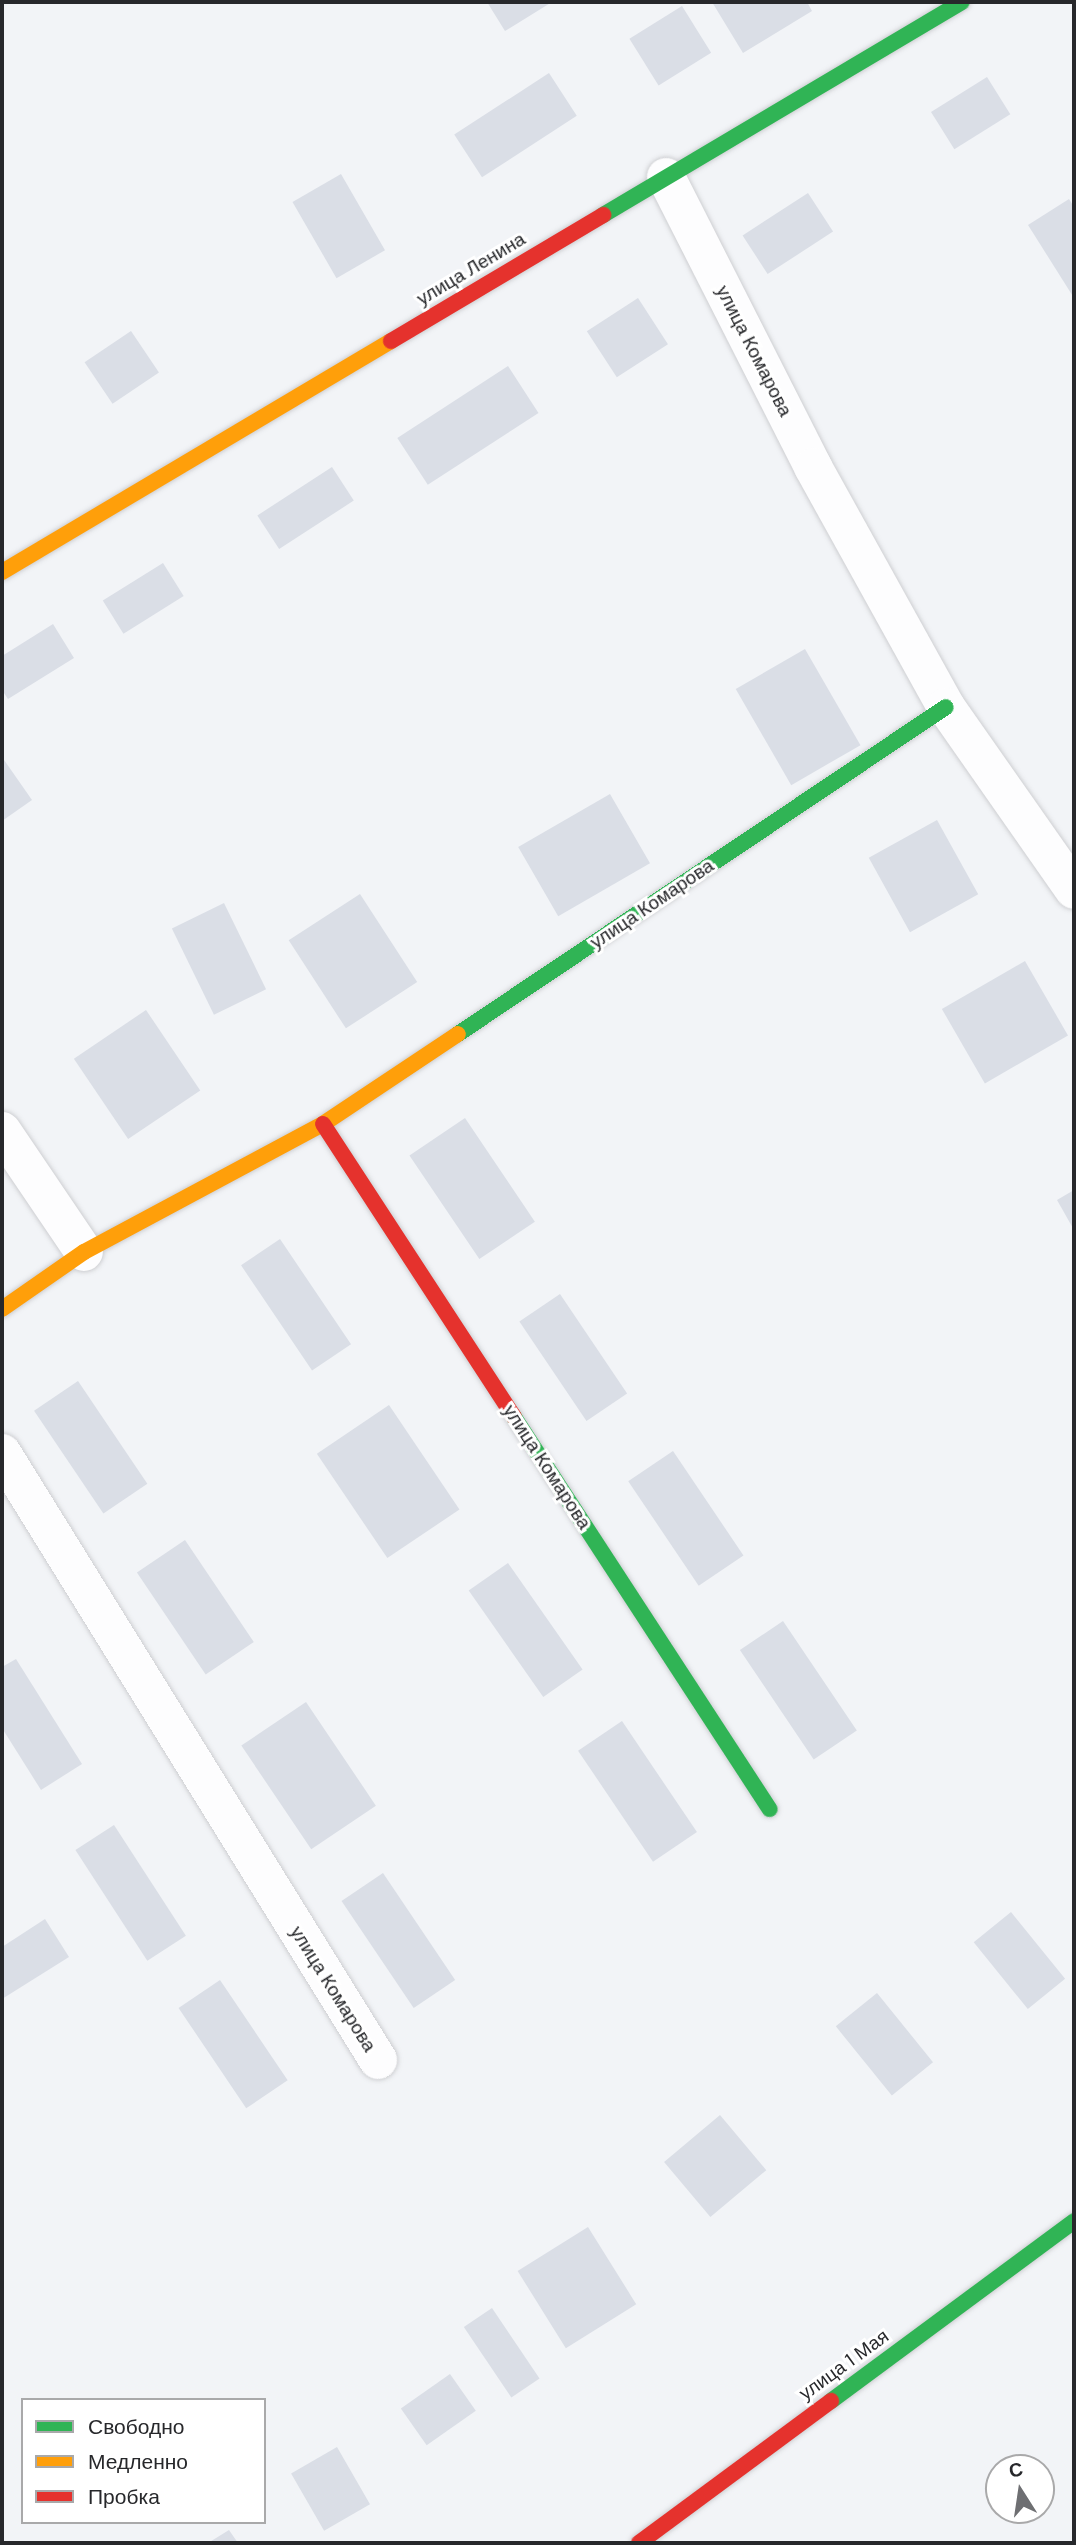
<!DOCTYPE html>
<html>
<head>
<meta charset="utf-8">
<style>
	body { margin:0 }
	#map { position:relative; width:1076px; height:2545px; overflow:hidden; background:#f2f4f7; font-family:"DM Sans",sans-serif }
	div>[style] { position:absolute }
	.building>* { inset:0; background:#dadee6; transform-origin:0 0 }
	.roads { filter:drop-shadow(0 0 2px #cecfd2) drop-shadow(0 0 2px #cecfd2) }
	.street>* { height:38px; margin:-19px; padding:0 19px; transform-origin:19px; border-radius:19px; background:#fdfdfe }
	.fast>* { height:16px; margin:-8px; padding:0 8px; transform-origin:8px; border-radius:8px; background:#30b455 }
	.slow>* { height:16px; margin:-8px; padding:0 8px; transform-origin:8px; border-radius:8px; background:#ff9f0a }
	.jam>* { height:16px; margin:-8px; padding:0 8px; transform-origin:8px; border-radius:8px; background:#e5322d }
	span { translate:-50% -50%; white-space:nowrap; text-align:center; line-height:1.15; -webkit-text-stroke:6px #fff; paint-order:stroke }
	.street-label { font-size:19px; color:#27282b }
	.frame { position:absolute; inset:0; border:4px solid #27282b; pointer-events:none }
	.legend { position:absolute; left:21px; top:2398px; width:245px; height:126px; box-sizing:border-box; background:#fff; border:2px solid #a9a9aa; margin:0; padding:9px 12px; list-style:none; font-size:21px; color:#27282b }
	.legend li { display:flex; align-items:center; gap:14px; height:35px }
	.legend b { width:35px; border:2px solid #a9a9aa }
	.north { position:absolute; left:985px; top:2454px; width:70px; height:70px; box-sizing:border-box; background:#fff; border:2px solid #a9a9aa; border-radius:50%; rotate:348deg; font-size:19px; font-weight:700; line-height:28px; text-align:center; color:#27282b }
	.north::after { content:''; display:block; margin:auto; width:24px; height:32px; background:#6e6f72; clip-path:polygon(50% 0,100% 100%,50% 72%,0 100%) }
</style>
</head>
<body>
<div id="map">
	<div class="building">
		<div style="clip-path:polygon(487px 2px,552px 2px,505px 31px)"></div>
		<div style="clip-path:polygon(712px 2px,807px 2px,812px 11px,743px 53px)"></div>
		<div style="left:682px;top:6px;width:55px;height:62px;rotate:58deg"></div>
		<div style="left:549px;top:73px;width:51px;height:113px;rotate:57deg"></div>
		<div style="left:987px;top:77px;width:44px;height:66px;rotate:58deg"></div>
		<div style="left:341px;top:174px;width:88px;height:56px;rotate:60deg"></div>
		<div style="left:808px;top:193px;width:46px;height:78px;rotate:57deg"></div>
		<div style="clip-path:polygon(1069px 199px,1074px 207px,1074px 298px,1028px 225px)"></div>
		<div style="left:638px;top:298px;width:55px;height:61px;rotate:57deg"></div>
		<div style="left:131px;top:331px;width:50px;height:56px;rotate:56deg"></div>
		<div style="left:508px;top:366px;width:56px;height:132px;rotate:57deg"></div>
		<div style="left:332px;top:467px;width:40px;height:89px;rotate:57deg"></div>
		<div style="left:163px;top:563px;width:39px;height:71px;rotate:58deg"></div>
		<div style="clip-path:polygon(53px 624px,74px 658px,8px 699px,2px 690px,2px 656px)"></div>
		<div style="left:805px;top:649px;width:111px;height:80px;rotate:60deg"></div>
		<div style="clip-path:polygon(2px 757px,32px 800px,2px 821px)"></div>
		<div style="left:610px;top:794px;width:80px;height:106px;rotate:60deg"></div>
		<div style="left:937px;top:820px;width:85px;height:78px;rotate:61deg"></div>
		<div style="left:360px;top:894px;width:105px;height:85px;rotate:57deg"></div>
		<div style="left:224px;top:903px;width:96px;height:58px;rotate:64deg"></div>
		<div style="left:1025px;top:961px;width:86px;height:96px;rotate:60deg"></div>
		<div style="left:146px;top:1010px;width:97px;height:87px;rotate:56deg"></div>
		<div style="left:465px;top:1118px;width:125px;height:67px;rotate:56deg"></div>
		<div style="clip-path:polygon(1074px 1190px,1074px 1230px,1057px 1200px)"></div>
		<div style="left:280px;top:1239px;width:127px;height:47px;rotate:56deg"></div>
		<div style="left:560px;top:1294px;width:120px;height:49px;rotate:56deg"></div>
		<div style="left:78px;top:1381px;width:124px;height:53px;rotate:56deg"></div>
		<div style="left:389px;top:1405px;width:126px;height:87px;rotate:56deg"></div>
		<div style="left:673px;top:1451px;width:126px;height:54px;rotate:56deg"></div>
		<div style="left:185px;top:1540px;width:123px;height:58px;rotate:56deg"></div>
		<div style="left:508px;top:1563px;width:130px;height:48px;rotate:55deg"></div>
		<div style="left:783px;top:1621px;width:132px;height:52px;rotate:56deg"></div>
		<div style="clip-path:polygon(16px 1659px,82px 1764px,41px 1790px,2px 1728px,2px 1667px)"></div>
		<div style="left:306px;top:1702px;width:125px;height:78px;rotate:56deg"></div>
		<div style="left:622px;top:1721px;width:134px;height:53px;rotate:56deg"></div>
		<div style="left:114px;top:1825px;width:132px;height:46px;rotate:57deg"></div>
		<div style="left:383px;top:1873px;width:129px;height:50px;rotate:56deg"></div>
		<div style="left:1011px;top:1912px;width:86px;height:48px;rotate:51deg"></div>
		<div style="clip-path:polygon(45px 1919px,69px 1957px,2px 1999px,2px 1947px)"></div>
		<div style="left:220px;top:1980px;width:121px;height:50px;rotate:56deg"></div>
		<div style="left:877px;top:1993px;width:89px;height:53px;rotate:51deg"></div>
		<div style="left:720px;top:2115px;width:72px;height:73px;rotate:50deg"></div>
		<div style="left:588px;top:2227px;width:91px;height:83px;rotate:58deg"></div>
		<div style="left:492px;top:2308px;width:85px;height:34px;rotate:56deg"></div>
		<div style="left:450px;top:2374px;width:45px;height:60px;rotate:55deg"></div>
		<div style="left:337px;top:2447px;width:66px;height:53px;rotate:60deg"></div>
		<div style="clip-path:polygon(229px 2530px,238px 2543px,208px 2543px)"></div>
	</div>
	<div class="roads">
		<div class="street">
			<div style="left:666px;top:177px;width:325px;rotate:63.1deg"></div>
			<div style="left:813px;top:467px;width:274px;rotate:61deg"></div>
			<div style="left:946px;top:707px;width:223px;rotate:55deg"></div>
			<div style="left:2px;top:1131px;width:146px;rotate:55.9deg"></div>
			<div style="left:2px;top:1453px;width:714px;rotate:58.22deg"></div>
		</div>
		<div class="fast">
			<div style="left:603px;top:215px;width:417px;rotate:-30.7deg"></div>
			<div style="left:458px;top:1034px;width:587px;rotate:-33.83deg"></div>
			<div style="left:514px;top:1417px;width:468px;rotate:56.9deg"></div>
			<div style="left:831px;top:2401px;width:302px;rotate:-36.5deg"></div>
		</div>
		<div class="slow">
			<div style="left:2px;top:572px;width:452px;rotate:-30.7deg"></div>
			<div style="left:2px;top:1309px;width:100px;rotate:-34.8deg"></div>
			<div style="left:84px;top:1252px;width:271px;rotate:-28.2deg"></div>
			<div style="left:323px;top:1124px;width:162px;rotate:-33.7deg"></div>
		</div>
		<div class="jam">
			<div style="left:391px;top:341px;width:247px;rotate:-30.7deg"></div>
			<div style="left:323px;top:1124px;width:350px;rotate:56.9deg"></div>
			<div style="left:639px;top:2543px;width:239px;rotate:-36.5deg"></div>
		</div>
	</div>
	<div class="street-label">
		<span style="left:471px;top:269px;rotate:-31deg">улица Ленина</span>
		<span style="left:754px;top:351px;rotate:63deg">улица Комарова</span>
		<span style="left:652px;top:904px;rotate:-34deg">улица Комарова</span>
		<span style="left:547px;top:1467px;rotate:57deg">улица Комарова</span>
		<span style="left:333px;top:1989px;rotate:58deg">улица Комарова</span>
		<span style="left:844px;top:2365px;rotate:-36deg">улица 1 Мая</span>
	</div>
	<div class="frame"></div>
	<ul class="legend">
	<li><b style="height:9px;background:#30b455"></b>Свободно</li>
	<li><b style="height:9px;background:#ff9f0a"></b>Медленно</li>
	<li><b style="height:9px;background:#e5322d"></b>Пробка</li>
	</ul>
	<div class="north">С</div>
</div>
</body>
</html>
